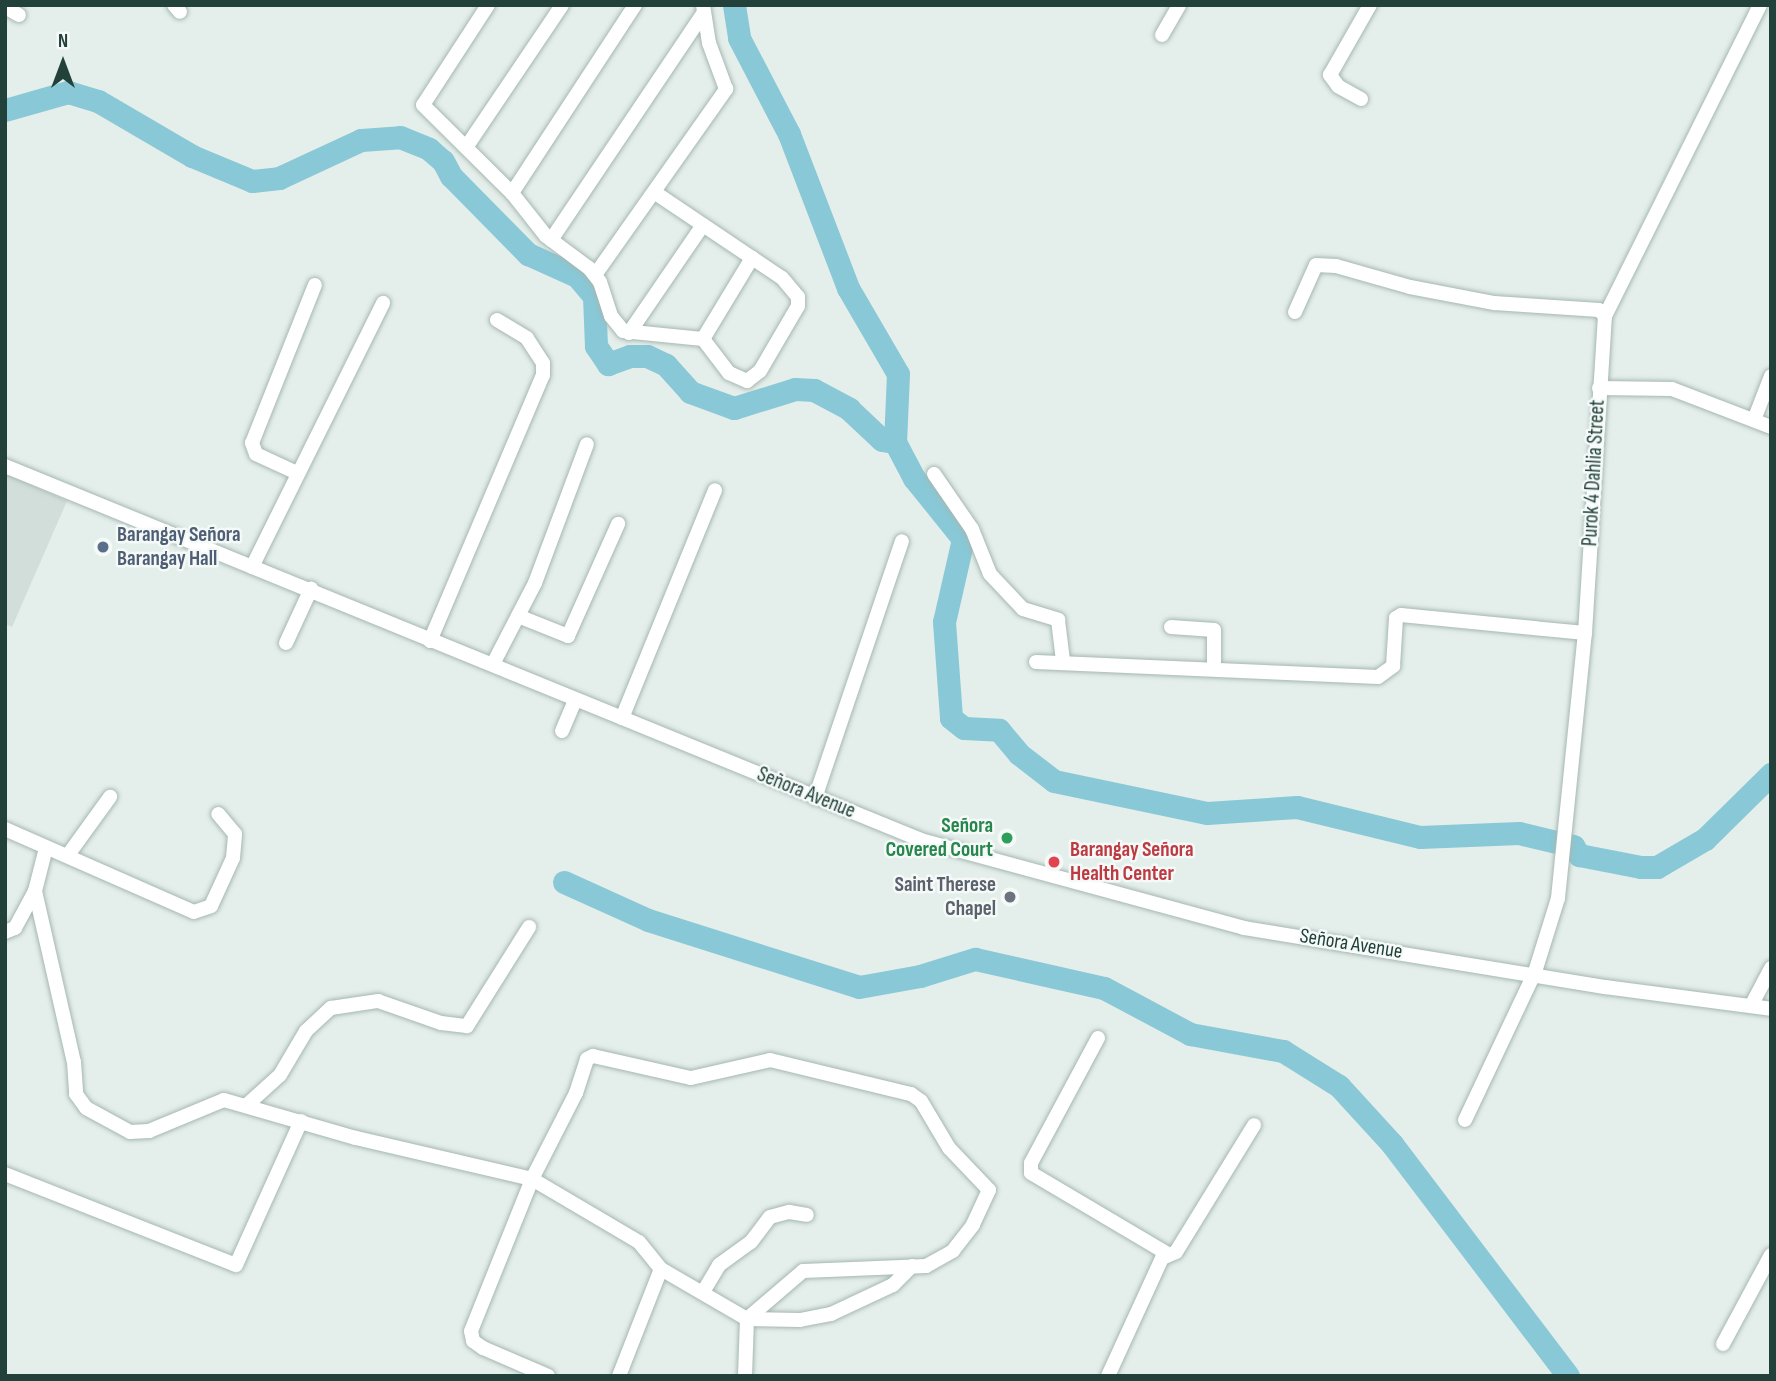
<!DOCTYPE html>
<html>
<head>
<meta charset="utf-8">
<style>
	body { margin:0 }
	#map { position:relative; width:1776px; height:1381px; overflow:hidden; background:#e4eeea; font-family:"Sofia Sans Condensed",sans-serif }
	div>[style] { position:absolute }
	.built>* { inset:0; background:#d2ded9 }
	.river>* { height:23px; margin:-11.5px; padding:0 11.5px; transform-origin:11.5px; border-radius:11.5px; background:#89c8d6 }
	.roads { filter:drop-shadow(0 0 2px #a6b7b2) drop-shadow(0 0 2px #a6b7b2) }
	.minor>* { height:14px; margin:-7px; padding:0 7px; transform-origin:7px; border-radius:7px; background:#fff }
	.dots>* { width:19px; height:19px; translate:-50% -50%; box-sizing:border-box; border:4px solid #f5faf8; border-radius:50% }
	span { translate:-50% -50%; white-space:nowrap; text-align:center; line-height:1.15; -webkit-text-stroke:5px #f5faf8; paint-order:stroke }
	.street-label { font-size:21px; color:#22413a }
	.service-label { font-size:21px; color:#4e5e75; font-weight:700 }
	.left { translate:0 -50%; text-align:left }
	.leisure-label { font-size:21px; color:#27864d; font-weight:700 }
	.right { translate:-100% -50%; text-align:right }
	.health-label { font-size:21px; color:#be3a42; font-weight:700 }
	.worship-label { font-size:21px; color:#5b616d; font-weight:700 }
	.frame { position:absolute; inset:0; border:7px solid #22413a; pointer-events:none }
	.north { position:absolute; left:28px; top:28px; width:70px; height:70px; -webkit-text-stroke:5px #f5faf8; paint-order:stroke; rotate:0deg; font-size:19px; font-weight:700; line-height:28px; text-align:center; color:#22413a }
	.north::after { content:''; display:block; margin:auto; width:24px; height:32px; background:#22413a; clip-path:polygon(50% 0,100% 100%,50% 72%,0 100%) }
</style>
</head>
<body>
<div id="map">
	<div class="built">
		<div style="clip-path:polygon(5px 474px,67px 501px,12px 627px,5px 624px)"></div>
	</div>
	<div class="river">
		<div style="left:734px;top:5px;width:33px;rotate:81deg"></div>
		<div style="left:739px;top:38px;width:108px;rotate:62.5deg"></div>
		<div style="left:789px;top:134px;width:165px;rotate:69deg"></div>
		<div style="left:848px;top:288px;width:99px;rotate:59.8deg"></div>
		<div style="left:898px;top:374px;width:68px;rotate:92.5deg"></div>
		<div style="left:5px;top:110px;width:66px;rotate:-15.9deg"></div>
		<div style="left:68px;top:92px;width:31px;rotate:17deg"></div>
		<div style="left:98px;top:101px;width:109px;rotate:30.3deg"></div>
		<div style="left:192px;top:156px;width:65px;rotate:22.6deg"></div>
		<div style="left:252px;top:181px;width:27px;rotate:-6deg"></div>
		<div style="left:279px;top:178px;width:90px;rotate:-24.9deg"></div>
		<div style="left:361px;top:140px;width:39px;rotate:-4deg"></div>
		<div style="left:400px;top:137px;width:31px;rotate:22deg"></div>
		<div style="left:429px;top:149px;width:18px;rotate:41deg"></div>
		<div style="left:443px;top:161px;width:17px;rotate:62deg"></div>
		<div style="left:451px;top:176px;width:110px;rotate:45.4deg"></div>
		<div style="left:528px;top:254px;width:54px;rotate:24.2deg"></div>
		<div style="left:577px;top:276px;width:26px;rotate:50deg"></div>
		<div style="left:594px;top:296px;width:50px;rotate:87.7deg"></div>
		<div style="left:596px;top:346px;width:22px;rotate:56deg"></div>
		<div style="left:608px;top:364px;width:23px;rotate:-20deg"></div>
		<div style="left:630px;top:356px;width:17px"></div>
		<div style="left:647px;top:356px;width:21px;rotate:25deg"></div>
		<div style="left:666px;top:365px;width:36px;rotate:48deg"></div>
		<div style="left:690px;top:392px;width:47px;rotate:20deg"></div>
		<div style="left:734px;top:408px;width:64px;rotate:-17.3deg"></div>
		<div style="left:795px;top:389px;width:19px;rotate:3deg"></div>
		<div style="left:814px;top:390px;width:40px;rotate:28deg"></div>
		<div style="left:849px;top:409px;width:45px;rotate:43.2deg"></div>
		<div style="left:882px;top:440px;width:13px;rotate:9deg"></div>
		<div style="left:895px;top:442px;width:41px;rotate:62.2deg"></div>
		<div style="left:914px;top:478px;width:78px;rotate:51.2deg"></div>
		<div style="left:963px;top:539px;width:85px;rotate:102.9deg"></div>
		<div style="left:944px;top:622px;width:96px;rotate:85.8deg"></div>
		<div style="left:951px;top:718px;width:16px;rotate:38deg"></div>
		<div style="left:964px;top:728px;width:35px;rotate:3deg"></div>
		<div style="left:999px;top:730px;width:31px;rotate:50deg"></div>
		<div style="left:1019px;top:754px;width:44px;rotate:37.6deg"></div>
		<div style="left:1054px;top:781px;width:156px;rotate:11.8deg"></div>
		<div style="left:1207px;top:813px;width:90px;rotate:-3.8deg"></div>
		<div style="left:1297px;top:807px;width:127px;rotate:13.7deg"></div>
		<div style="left:1420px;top:837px;width:99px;rotate:-2.3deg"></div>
		<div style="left:1519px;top:833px;width:56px;rotate:13.5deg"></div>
		<div style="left:1573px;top:846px;width:11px;rotate:56deg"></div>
		<div style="left:1579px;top:855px;width:63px;rotate:11deg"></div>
		<div style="left:1641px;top:867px;width:16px"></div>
		<div style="left:1657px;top:867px;width:56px;rotate:-30.3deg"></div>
		<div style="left:1705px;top:839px;width:93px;rotate:-44.6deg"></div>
		<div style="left:564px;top:882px;width:92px;rotate:24.3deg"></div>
		<div style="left:648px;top:920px;width:221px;rotate:17.6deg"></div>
		<div style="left:859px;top:987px;width:62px;rotate:-10.2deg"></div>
		<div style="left:920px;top:976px;width:58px;rotate:-17.2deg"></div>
		<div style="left:975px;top:959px;width:132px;rotate:12.7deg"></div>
		<div style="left:1104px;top:988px;width:98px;rotate:28.1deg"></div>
		<div style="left:1190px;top:1034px;width:95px;rotate:10.4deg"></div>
		<div style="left:1283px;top:1051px;width:66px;rotate:32deg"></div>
		<div style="left:1339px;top:1086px;width:79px;rotate:47.6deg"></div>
		<div style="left:1392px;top:1144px;width:291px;rotate:52.8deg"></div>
	</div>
	<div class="roads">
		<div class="minor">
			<div style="left:174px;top:5px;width:9px;rotate:49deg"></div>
			<div style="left:488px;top:5px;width:119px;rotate:123deg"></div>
			<div style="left:423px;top:105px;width:125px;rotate:44.7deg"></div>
			<div style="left:512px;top:193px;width:55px;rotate:51.7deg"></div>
			<div style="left:546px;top:236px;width:54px;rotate:36.7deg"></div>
			<div style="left:589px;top:268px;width:18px;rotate:52deg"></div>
			<div style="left:600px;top:282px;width:36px;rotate:72deg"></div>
			<div style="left:611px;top:316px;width:19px;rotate:51deg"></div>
			<div style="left:623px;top:331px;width:80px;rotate:5.7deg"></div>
			<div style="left:703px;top:339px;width:43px;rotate:52.6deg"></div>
			<div style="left:729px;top:373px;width:20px;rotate:24deg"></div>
			<div style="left:747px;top:381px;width:16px;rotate:-38deg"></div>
			<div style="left:760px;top:371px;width:75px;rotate:-59.7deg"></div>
			<div style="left:798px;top:306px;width:9px;rotate:-90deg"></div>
			<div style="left:798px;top:297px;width:25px;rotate:-130deg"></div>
			<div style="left:782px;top:278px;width:154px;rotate:-146.1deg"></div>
			<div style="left:5px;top:7px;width:16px;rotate:30deg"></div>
			<div style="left:1162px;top:35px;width:34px;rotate:-60deg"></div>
			<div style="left:1361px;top:99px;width:26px;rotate:-151deg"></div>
			<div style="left:1338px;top:86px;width:14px;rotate:-126deg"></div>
			<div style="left:1330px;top:75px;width:81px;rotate:-60.3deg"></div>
			<div style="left:467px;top:146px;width:170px;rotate:-56deg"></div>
			<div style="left:512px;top:193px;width:225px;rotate:-56.8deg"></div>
			<div style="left:551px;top:240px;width:272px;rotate:-56.1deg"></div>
			<div style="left:595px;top:275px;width:228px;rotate:-54.8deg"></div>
			<div style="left:726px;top:89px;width:49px;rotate:-110.3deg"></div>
			<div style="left:709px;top:43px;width:38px;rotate:-99deg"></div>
			<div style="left:1295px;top:312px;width:51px;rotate:-65.9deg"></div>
			<div style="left:1316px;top:265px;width:20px;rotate:3deg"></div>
			<div style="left:1336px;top:266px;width:77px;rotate:15.8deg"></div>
			<div style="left:1410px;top:287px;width:86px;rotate:10.8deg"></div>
			<div style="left:1494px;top:303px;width:105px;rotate:3.8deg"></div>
			<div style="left:1599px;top:310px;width:8px;rotate:45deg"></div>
			<div style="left:629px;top:333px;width:131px;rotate:-55.6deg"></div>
			<div style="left:703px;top:339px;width:95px;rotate:-58.8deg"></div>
			<div style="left:1599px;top:388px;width:73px;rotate:0.8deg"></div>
			<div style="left:1672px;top:389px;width:106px;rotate:21deg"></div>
			<div style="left:1754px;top:420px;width:47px;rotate:-68.9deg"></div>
			<div style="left:5px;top:466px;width:989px;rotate:22.21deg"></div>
			<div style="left:921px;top:840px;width:335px;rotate:15.2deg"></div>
			<div style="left:1244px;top:928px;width:366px;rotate:9.3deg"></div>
			<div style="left:1605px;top:987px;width:167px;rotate:7.5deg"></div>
			<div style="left:297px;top:473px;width:45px;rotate:-155.1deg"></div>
			<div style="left:256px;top:454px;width:12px;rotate:-110deg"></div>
			<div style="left:252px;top:443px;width:170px;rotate:-68.3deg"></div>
			<div style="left:934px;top:474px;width:67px;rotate:55.4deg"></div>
			<div style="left:972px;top:529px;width:48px;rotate:68.2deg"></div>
			<div style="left:990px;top:574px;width:48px;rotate:46.7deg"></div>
			<div style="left:1023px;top:609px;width:37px;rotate:17deg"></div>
			<div style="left:1058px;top:620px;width:41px;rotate:83deg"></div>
			<div style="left:252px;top:567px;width:295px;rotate:-63.6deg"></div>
			<div style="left:518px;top:616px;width:54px;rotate:21.8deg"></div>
			<div style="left:568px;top:636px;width:123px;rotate:-65.9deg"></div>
			<div style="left:1171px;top:627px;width:43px;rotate:4deg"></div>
			<div style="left:1214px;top:630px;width:38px;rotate:90deg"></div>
			<div style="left:430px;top:641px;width:289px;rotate:-67deg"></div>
			<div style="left:543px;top:375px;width:12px;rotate:-90deg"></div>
			<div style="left:543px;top:363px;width:30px;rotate:-123deg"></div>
			<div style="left:527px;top:338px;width:35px;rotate:-149deg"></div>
			<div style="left:286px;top:643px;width:60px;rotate:-65.2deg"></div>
			<div style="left:1036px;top:662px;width:342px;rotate:2.5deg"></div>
			<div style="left:1378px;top:677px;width:19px;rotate:-36deg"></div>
			<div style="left:1393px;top:666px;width:48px;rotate:-86.4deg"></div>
			<div style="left:1396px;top:618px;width:6px;rotate:-31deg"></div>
			<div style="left:1401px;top:615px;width:185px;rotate:5.6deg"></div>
			<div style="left:493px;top:664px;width:91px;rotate:-62.6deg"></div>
			<div style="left:535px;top:583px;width:148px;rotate:-69.5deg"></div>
			<div style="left:622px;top:718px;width:246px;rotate:-67.8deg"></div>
			<div style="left:562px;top:731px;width:34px;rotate:-67deg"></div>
			<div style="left:815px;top:798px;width:271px;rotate:-71.3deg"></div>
			<div style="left:5px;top:829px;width:206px;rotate:23.7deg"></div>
			<div style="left:194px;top:912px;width:18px;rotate:-19deg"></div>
			<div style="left:211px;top:906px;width:53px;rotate:-65.4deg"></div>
			<div style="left:233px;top:858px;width:24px;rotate:-85deg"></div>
			<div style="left:235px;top:834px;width:26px;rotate:-130deg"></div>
			<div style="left:68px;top:855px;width:72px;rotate:-54.1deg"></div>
			<div style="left:35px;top:891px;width:175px;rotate:77.2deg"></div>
			<div style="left:74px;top:1062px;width:32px;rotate:86deg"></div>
			<div style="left:76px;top:1094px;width:17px;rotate:54deg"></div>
			<div style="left:86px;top:1108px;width:50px;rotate:28.6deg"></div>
			<div style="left:130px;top:1132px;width:19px;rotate:-3deg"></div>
			<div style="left:149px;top:1131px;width:81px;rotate:-22.5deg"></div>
			<div style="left:224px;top:1100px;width:137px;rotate:16.1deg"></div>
			<div style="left:356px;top:1138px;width:181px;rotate:13.1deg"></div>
			<div style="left:532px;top:1179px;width:124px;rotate:30.5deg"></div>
			<div style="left:639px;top:1242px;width:35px;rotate:51deg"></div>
			<div style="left:661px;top:1269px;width:99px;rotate:30.2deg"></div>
			<div style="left:747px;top:1319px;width:53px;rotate:1.1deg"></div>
			<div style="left:800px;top:1320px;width:32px;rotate:-11deg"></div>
			<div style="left:831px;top:1314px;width:68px;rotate:-25.1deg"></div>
			<div style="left:893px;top:1285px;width:27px;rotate:-45deg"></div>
			<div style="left:5px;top:932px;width:11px;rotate:-22deg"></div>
			<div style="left:15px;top:928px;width:42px;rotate:-61.6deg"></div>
			<div style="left:35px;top:891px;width:44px;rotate:-75.7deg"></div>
			<div style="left:1751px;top:1006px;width:43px;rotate:-62.2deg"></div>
			<div style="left:1098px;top:1038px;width:142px;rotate:118.2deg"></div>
			<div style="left:1031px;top:1163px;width:10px;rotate:90deg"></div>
			<div style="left:1031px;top:1173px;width:159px;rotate:30.6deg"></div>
			<div style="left:248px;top:1104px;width:43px;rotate:-42.2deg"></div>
			<div style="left:280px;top:1075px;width:51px;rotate:-59.4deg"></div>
			<div style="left:306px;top:1031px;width:34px;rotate:-43deg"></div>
			<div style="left:331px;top:1008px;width:48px;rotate:-8.5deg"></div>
			<div style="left:378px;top:1001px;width:67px;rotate:19.2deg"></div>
			<div style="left:441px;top:1023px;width:26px;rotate:7deg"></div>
			<div style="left:467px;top:1026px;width:117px;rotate:-57.9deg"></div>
			<div style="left:1465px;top:1120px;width:164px;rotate:-64.7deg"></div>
			<div style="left:1535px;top:972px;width:77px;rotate:-72.7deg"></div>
			<div style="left:1558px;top:898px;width:266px;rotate:-84.2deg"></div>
			<div style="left:1585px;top:633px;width:318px;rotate:-86.4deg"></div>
			<div style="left:1605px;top:316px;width:347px;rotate:-63.5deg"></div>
			<div style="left:5px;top:1174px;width:248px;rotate:21.5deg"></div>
			<div style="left:236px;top:1265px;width:158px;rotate:-65.7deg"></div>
			<div style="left:703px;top:1292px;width:31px;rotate:-59deg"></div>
			<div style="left:719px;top:1265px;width:39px;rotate:-36deg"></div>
			<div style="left:751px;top:1242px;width:31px;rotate:-53deg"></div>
			<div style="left:770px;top:1217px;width:20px;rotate:-15deg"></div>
			<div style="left:789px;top:1212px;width:18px;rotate:9deg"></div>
			<div style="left:1723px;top:1344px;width:101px;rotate:-61.7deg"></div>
			<div style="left:548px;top:1376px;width:71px;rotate:-156.7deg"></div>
			<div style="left:483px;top:1348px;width:12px;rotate:-145deg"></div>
			<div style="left:473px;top:1341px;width:10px;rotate:-101deg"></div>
			<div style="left:471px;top:1331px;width:164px;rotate:-68.1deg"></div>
			<div style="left:532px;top:1179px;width:97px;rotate:-62.9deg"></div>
			<div style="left:576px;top:1093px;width:36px;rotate:-72deg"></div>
			<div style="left:587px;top:1059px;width:7px;rotate:-27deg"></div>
			<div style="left:593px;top:1056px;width:100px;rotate:12.7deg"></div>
			<div style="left:691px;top:1078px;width:81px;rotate:-12.8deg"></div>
			<div style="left:770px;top:1060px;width:145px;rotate:13.6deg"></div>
			<div style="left:911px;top:1094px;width:12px;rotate:35deg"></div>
			<div style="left:921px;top:1101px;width:55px;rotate:59.2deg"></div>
			<div style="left:949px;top:1148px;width:58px;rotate:46.4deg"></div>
			<div style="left:989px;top:1190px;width:38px;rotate:115deg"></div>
			<div style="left:973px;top:1225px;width:33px;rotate:128deg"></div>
			<div style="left:953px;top:1251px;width:31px;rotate:151deg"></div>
			<div style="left:926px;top:1266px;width:123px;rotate:177.7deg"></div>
			<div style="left:803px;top:1271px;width:74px;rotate:139.4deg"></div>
			<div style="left:619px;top:1376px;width:115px;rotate:-68.6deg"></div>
			<div style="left:745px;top:1376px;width:57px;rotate:-88deg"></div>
			<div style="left:1108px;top:1376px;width:130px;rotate:-65.4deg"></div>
			<div style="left:1162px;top:1258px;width:15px;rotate:-23deg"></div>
			<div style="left:1176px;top:1252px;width:149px;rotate:-58.4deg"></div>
		</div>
	</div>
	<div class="dots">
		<div style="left:103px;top:547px;background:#5c6f8a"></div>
		<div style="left:1007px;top:838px;background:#2e9e5b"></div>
		<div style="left:1054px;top:862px;background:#e0444e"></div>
		<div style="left:1010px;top:897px;background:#6b7280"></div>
	</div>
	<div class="street-label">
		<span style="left:1594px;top:473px;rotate:-87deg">Purok 4 Dahlia Street</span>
		<span style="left:806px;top:793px;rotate:22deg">Señora Avenue</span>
		<span style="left:1351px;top:944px;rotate:9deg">Señora Avenue</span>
	</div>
	<div class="service-label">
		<span class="left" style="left:117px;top:547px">Barangay Señora<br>Barangay Hall</span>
	</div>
	<div class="leisure-label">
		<span class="right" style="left:993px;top:838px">Señora<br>Covered Court</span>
	</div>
	<div class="health-label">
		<span class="left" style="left:1070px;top:862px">Barangay Señora<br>Health Center</span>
	</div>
	<div class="worship-label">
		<span class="right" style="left:996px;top:897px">Saint Therese<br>Chapel</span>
	</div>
	<div class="frame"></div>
	<div class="north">N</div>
</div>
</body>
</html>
